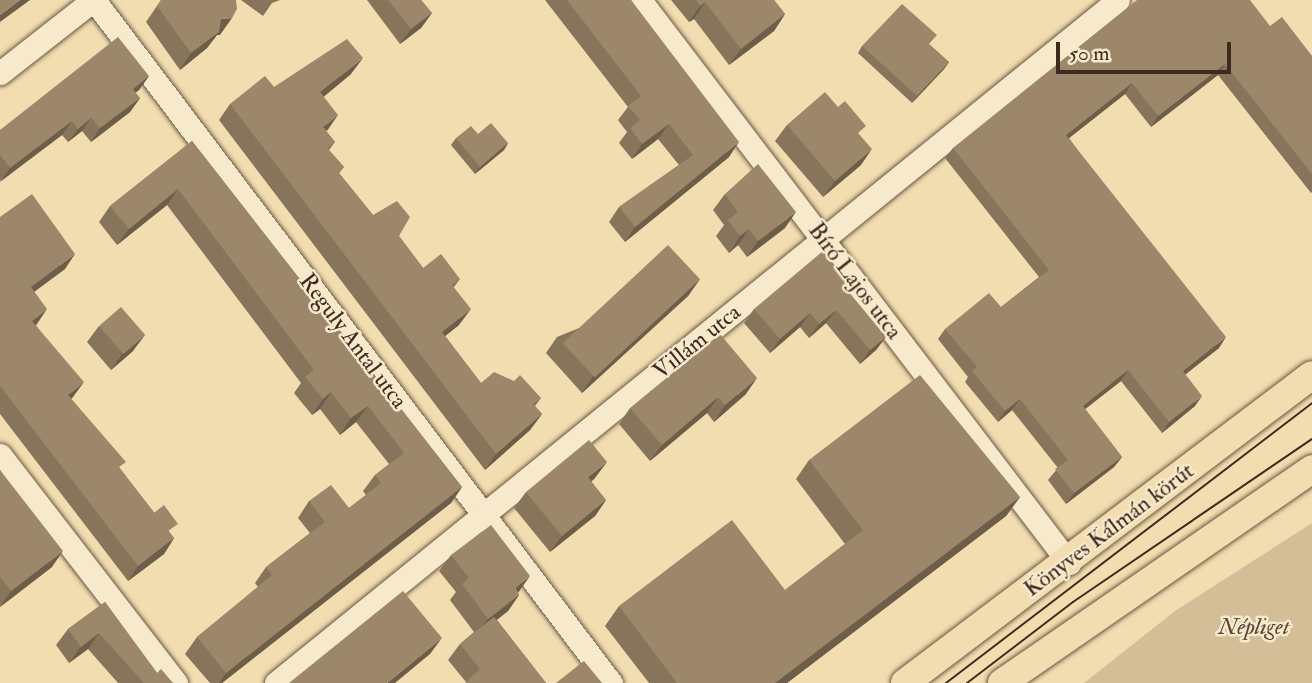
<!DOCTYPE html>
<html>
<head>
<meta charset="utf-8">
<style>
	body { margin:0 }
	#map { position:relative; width:1312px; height:683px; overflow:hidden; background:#f1ddb0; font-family:"IM FELL Double Pica",serif }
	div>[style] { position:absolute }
	.green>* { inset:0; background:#d3be97 }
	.roads { filter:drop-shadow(0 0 2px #6c5642) drop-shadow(0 0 2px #6c5642) }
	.minor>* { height:23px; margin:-11.5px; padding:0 11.5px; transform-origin:11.5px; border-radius:11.5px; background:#f6e9cc }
	.major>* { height:28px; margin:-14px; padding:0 14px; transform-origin:14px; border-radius:14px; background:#f1ddb0 }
	.tram>* { height:2px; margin:-1px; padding:0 1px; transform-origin:1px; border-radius:1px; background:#40291e }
	.wall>* { inset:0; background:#86745b }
	.shaded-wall>* { inset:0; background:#6d5e4a }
	.building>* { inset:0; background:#9c876a; transform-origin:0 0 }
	span { translate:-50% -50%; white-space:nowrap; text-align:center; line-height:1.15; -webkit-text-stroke:5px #f6e9cc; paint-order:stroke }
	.street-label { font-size:23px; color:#40291e }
	.park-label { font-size:23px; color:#5d4736; font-style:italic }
	.scale { position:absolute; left:1056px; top:42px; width:175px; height:32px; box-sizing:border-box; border:4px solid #40291e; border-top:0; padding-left:9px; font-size:21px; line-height:24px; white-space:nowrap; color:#40291e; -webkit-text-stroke:5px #f6e9cc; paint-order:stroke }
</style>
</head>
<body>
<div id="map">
	<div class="green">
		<div style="clip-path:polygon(1312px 523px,1312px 683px,1084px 683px,1175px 611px)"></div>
	</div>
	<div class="roads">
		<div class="minor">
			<div style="left:94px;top:0;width:857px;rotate:52.88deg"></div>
			<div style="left:640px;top:0;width:708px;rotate:52.69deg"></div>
			<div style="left:0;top:73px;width:118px;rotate:-38.1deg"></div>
			<div style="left:0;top:455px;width:288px;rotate:52.3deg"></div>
			<div style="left:276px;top:683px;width:1084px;rotate:-39.05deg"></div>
		</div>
		<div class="major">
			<div style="left:905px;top:683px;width:510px;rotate:-37.12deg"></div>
			<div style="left:1002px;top:683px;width:377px;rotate:-34.6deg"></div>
		</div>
	</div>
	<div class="tram">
		<div style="left:946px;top:683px;width:461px;rotate:-37.4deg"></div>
		<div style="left:967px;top:683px;width:133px;rotate:-37.4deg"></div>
		<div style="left:1073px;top:602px;width:289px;rotate:-34.3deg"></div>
	</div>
	<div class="wall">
		<div style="clip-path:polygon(161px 0,220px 35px,217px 35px,207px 48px,180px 70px,146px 22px)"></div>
		<div style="clip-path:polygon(241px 0,280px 0,272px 3px,263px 16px)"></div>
		<div style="clip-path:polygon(367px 0,421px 0,432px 13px,421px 28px,400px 44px)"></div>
		<div style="clip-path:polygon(545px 0,631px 0,729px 157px,625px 242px,609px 222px,619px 207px,679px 165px,658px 139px,632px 159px,619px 143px,627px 132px,618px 120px,628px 107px)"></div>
		<div style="clip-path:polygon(671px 0,774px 0,785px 14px,774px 31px,729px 65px,694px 19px,689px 22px)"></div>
		<div style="clip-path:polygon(1270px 26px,1312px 56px,1312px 192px,1311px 193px,1218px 75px,1151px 127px,1125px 94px,1069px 138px,1219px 348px,1185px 374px,1195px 406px,1162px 433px,1121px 381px,1085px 409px,1122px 457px,1114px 467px,1066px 504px,1048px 480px,1058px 468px,1012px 410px,998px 422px,965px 382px,968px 377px,938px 339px,945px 329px,1001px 307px,1039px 277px,945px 158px,953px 148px)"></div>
		<div style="clip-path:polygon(930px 45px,949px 62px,944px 69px,912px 103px,858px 53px,862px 46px)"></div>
		<div style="clip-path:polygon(351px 74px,323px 97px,326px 131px,335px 142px,329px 150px,344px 167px,339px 173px,373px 215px,399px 236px,423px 268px,460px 279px,454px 287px,459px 325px,445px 336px,481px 383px,541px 398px,535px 406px,542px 414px,530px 430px,485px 470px,219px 120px,230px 104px,274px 87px)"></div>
		<div style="clip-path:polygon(149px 76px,139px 90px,135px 93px,140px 98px,130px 112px,91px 142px,82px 131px,68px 142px,62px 135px,0 181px,0 130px)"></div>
		<div style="clip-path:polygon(787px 125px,860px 135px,861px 165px,823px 197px,775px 141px)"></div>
		<div style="clip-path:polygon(478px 134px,508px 143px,504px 150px,475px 174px,451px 145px,456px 138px)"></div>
		<div style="clip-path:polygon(192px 141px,462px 487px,451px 503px,222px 683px,210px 683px,185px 654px,197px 637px,258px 587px,255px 583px,266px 567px,310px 533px,298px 518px,309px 501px,349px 508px,366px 495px,363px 491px,375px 475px,389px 464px,356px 422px,340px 435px,320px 409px,312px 415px,294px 393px,301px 383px,167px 205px,117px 245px,99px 222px,110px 206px)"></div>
		<div style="clip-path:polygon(725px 194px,785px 228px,747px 257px,738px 245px,729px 253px,716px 236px,724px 225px,713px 210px)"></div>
		<div style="clip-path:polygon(0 217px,65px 269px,34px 292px,36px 325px,73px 397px,71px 399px,121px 470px,174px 538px,164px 554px,128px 581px,0 414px)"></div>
		<div style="clip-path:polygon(700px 279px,688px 296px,582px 393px,546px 353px,557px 337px)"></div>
		<div style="clip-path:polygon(844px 287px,886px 337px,876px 350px,860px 364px,826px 323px,809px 338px,800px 327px,770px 353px,744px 323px,754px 309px)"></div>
		<div style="clip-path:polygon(99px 326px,133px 351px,111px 370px,87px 342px)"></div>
		<div style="clip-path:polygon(746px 394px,714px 422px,707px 413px,650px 461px,619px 424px,630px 408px)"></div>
		<div style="clip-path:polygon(809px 460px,1020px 497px,1006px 516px,787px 683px,649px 683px,605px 626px,619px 606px,785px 590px,845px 544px,796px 479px)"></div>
		<div style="clip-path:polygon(0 470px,52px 567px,0 607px)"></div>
		<div style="clip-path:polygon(595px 478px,591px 482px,606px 500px,595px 516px,550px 552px,514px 508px,526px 492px)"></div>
		<div style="clip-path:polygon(451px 555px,518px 593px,519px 595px,508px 611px,497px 620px,546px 683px,466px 682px,448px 660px,460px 644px,474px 632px,450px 600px,456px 592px,439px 571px)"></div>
		<div style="clip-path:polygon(105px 602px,157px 673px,173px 683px,118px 683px,88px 649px,69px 663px,56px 645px,68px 629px)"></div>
	</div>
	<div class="shaded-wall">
		<div style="clip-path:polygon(20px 0,30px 0,0 22px,0 15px)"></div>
		<div style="clip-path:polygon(705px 2px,694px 19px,689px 22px,700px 6px)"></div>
		<div style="clip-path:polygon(432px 13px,421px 28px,400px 44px,411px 29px)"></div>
		<div style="clip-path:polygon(785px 14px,774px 31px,729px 65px,741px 49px)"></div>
		<div style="clip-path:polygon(232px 18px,220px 35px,217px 35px,207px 48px,180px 70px,191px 53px,221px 19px)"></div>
		<div style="clip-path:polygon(363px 58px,351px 74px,309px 109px,320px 92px)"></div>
		<div style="clip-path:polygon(949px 62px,944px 69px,912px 103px,917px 96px)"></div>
		<div style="clip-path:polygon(1225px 64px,1218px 75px,1151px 127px,1158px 116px)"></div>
		<div style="clip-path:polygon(149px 76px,139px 90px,123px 102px,133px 89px)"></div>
		<div style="clip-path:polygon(1132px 83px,1125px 94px,1059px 146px,1066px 135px)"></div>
		<div style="clip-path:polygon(140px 98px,130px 112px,91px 142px,100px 128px)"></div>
		<div style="clip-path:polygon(338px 115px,327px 131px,323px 127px)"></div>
		<div style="clip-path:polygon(91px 118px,82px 131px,68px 142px,78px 129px)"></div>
		<div style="clip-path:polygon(72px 121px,62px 135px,0 182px,10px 168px)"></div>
		<div style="clip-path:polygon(669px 124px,658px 139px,632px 159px,642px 144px)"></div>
		<div style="clip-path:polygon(739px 142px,729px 157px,625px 242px,635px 227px)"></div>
		<div style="clip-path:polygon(508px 143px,504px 150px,475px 174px,480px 167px)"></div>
		<div style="clip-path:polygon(872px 149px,861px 165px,823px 197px,835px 181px)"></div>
		<div style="clip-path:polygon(178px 189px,167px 205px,117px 245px,129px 229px)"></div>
		<div style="clip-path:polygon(796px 212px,785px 228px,747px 257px,758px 241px)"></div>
		<div style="clip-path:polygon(749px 229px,738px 245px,729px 253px,740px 236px)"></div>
		<div style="clip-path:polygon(75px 254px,65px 269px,20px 302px,31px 287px)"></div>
		<div style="clip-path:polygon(700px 279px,688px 296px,582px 393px,593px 376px)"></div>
		<div style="clip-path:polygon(47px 309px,37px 324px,22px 336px,32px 321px)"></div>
		<div style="clip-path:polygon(471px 309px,459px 325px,430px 348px,442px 332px)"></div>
		<div style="clip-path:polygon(836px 310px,826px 323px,809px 338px,819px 324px)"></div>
		<div style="clip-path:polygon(810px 313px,800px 327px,770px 353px,780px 339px)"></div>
		<div style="clip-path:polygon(145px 335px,133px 351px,111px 370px,122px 354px)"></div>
		<div style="clip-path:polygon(886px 337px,876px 350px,860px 364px,870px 350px)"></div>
		<div style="clip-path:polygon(1226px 337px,1219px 348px,1176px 382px,1183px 371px)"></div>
		<div style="clip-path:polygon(1128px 370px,1121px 381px,1075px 417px,1083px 406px)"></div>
		<div style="clip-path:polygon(757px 378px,746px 394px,714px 422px,725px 405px)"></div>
		<div style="clip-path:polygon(84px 382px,73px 397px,57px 410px,68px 395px)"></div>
		<div style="clip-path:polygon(331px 392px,320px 409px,312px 415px,323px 399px)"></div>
		<div style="clip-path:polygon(1202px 396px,1195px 406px,1162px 433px,1169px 422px)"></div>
		<div style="clip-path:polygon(718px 397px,707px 413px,650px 461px,662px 445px)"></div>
		<div style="clip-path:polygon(1020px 399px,1012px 410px,998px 422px,1005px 411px)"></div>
		<div style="clip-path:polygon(368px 406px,356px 422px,340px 435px,351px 418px)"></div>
		<div style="clip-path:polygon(542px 414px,530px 430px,485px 470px,496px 454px)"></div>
		<div style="clip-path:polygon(1122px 457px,1114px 467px,1066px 504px,1074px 493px)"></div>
		<div style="clip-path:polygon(607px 462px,595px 478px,577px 494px,588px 477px)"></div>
		<div style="clip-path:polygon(462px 487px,451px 503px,222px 683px,219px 683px,226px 673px)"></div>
		<div style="clip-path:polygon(1020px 497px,1006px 516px,787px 683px,775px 683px)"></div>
		<div style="clip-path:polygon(606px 500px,595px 516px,550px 552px,562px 536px)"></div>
		<div style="clip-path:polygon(174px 538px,164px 554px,128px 581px,138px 566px)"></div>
		<div style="clip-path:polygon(63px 551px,52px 567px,0 607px,11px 591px)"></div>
		<div style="clip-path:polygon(530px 576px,518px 593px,515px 588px)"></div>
		<div style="clip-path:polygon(519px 595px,508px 611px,476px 635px,488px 619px)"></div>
		<div style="clip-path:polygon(99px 633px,88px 649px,69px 663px,81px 647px)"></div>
		<div style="clip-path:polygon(442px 638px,430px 654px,395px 683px,387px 683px)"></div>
	</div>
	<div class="building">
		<div style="clip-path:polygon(0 0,20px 0,0 15px)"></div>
		<div style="clip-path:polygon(161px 0,236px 0,237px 9px,232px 18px,221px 19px,219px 32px,191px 53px,157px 6px)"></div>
		<div style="clip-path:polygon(388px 0,421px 0,432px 13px,411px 29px)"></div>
		<div style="clip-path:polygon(567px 0,631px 0,739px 142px,635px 227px,619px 207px,693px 155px,669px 124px,642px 144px,630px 128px,640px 120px,628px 106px,641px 96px)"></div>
		<div style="clip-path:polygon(696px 0,774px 0,785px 14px,741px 49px,705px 2px,700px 6px)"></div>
		<div style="clip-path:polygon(1137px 0,1250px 0,1270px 26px,1282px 17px,1312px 56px,1312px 174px,1225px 64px,1158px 116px,1132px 83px,1066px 135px,1226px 337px,1183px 371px,1202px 396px,1169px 422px,1128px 370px,1083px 406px,1122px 457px,1074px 493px,1055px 469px,1068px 460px,1020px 399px,1005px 411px,972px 371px,977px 367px,945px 329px,989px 293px,1001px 307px,1049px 270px,953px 148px)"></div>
		<div style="clip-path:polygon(902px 4px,937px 35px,929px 44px,949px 62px,917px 96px,862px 46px)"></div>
		<div style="clip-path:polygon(118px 37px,149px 76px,133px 89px,140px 98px,100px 128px,91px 118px,78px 129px,72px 121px,10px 168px,0 155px,0 130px)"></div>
		<div style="clip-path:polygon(347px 39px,363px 58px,320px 92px,338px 115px,323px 127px,335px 142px,327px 148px,344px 167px,338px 172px,373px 215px,397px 201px,410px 217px,399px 236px,423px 268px,441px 254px,460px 279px,452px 285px,471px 309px,442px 332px,481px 383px,494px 372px,514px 381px,520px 375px,541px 398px,533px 404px,542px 414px,496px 454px,230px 104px,265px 76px,274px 87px)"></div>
		<div style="clip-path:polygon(825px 92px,838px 107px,845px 101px,866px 126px,858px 133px,872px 149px,835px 181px,787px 125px)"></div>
		<div style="clip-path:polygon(491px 123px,508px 143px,480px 167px,456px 138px,471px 126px,478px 134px)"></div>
		<div style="clip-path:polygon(192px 141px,462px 487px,226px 673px,197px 637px,272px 575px,266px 567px,325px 522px,309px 501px,331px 485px,349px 508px,381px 483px,375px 475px,404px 453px,368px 406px,351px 418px,331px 392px,323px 399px,305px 377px,314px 370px,178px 189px,129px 229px,110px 206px)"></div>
		<div style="clip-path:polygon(758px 164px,796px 212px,758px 241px,749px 229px,740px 236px,728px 220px,738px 212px,725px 194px)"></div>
		<div style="clip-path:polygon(32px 194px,75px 254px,31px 287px,47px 309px,32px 321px,84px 382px,68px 395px,126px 462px,119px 467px,154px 513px,164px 505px,178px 524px,168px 531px,174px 538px,138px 566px,0 386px,0 217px)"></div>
		<div style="left:668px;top:245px;width:47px;height:144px;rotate:47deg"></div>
		<div style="clip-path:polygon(823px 251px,848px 281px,843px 285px,886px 337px,870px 350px,836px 310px,819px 324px,810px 313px,780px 339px,754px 309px)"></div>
		<div style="left:121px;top:307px;width:37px;height:29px;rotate:49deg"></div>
		<div style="clip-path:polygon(720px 334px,757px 378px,725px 405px,718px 397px,662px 445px,630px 408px)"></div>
		<div style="clip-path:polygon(920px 375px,1020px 497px,775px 683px,677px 683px,619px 606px,732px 520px,785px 590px,863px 530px,809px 460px)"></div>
		<div style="clip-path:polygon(589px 440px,607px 462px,588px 477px,606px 500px,562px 536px,526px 492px)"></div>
		<div style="clip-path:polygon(0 470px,63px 551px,11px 591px,0 577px)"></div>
		<div style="clip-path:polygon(491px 525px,530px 576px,515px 588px,519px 595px,488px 619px,462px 584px,469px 578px,451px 555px)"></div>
		<div style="clip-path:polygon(403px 591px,442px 638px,387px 683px,289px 683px)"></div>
		<div style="clip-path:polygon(105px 602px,157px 673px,161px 669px,173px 683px,144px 683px,99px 633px,81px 647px,68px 629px)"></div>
		<div style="clip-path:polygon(494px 617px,546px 683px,465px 683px,480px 669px,460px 644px)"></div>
		<div style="clip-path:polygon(584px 661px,602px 683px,556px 683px)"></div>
	</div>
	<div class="street-label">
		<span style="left:855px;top:281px;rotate:53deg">Bíró Lajos utca</span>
		<span style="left:353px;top:341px;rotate:53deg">Reguly Antal utca</span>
		<span style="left:697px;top:342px;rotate:-39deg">Villám utca</span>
		<span style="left:1109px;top:530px;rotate:-37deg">Könyves Kálmán körút</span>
	</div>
	<div class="park-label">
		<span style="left:1254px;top:627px">Népliget</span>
	</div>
	<div class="scale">50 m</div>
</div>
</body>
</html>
